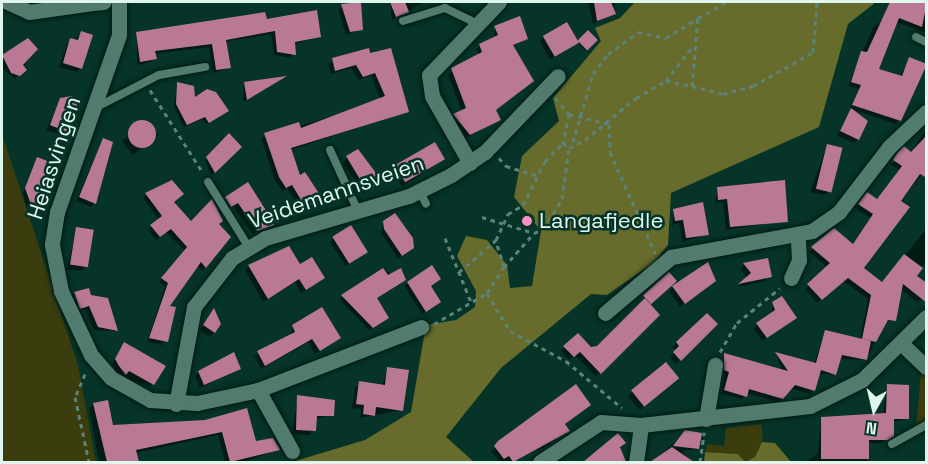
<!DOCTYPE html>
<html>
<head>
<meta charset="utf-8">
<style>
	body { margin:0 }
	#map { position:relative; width:928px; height:464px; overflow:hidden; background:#063428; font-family:"Space Grotesk",sans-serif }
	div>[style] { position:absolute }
	.green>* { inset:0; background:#3b3d0f }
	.forest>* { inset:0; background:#676b2b }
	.shadow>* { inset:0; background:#0007; transform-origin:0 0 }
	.building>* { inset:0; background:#b97995; transform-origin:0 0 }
	.round { border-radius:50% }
	.path>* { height:3px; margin-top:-1.5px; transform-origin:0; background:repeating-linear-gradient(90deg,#5d8277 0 4.5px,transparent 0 9px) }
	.roads { filter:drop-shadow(0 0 2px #001a12) drop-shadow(0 0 2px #001a12) }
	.service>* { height:8px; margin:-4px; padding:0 4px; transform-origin:4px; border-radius:4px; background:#517b6e }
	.minor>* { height:15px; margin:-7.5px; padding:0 7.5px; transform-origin:7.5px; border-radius:7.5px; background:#517b6e }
	.tertiary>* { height:16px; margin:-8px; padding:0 8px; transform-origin:8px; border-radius:8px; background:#517b6e }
	.dots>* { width:16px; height:16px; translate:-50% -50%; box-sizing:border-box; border:3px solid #063428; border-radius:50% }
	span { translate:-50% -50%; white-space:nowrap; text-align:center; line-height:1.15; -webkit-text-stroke:5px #063428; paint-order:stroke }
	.street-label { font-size:22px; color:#e0f7ee }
	.poi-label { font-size:22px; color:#e0f7ee }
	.left { translate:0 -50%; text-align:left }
	.frame { position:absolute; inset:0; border:3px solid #e0f7ee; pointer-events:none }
	.north { position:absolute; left:844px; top:380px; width:60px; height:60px; -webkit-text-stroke:4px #063428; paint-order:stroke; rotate:188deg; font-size:16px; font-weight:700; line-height:24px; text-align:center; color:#e0f7ee }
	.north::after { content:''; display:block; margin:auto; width:21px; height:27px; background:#e0f7ee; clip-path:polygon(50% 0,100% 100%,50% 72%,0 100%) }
</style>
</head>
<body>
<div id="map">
	<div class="green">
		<div style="clip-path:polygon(2px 134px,78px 365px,96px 462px,2px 462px)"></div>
		<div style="clip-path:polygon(921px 372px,926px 376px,926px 419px,916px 429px)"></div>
		<div style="clip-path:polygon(761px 424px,763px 439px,755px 457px,744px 462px,738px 454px,705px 452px,707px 444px,724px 446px,726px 428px)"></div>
	</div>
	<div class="forest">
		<div style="clip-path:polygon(635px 2px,876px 2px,848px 24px,819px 127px,671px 193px,668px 245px,653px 263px,607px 295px,591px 294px,501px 368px,446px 437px,474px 462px,292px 462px,365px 440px,411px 412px,426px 325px,456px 320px,475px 307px,476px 291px,457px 256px,466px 236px,487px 240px,507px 265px,510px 288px,532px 286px,541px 231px,514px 197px,522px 156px,559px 121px,553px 98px,601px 41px,595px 28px,620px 18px)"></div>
		<div style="clip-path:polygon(762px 442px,775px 443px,791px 462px,704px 462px,705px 452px,738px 454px,745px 462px,755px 457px)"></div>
	</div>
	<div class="shadow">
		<div style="clip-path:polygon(360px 2px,362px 29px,346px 35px,338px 9px)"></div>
		<div style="clip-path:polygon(390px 2px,424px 2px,392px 20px)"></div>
		<div style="clip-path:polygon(588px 2px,615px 2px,614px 13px,593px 24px)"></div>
		<div style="clip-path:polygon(897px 2px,926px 2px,926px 33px,896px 22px,877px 70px,900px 77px,909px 59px,925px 65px,896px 124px,850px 109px,859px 89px,848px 86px,873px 27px,892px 15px)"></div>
		<div style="clip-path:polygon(265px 20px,319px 37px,293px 44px,291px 58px,274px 55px,271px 34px,225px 42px,229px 68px,213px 73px,209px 47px,154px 54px,151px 62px,137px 65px,137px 33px)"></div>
		<div style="clip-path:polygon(495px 27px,526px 39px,512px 46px,495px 110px,499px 120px,466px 138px,451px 119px,462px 112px,448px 74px,479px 55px,476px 49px,494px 39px)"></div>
		<div style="left:588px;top:32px;width:11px;height:15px;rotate:45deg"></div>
		<div style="clip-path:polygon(82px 33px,81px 68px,77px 72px,59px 67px,67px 44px)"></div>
		<div style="clip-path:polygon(544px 37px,577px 43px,550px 60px,540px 41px)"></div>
		<div style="clip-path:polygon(28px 40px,36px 49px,15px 79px,2px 68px,2px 57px)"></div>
		<div style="clip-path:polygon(390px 50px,407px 112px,290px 150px,313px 204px,302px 211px,287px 188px,282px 191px,275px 181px,261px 138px,381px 101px,371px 75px,359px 80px,351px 68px,331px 74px,328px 63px)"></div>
		<div style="clip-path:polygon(280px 80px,243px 102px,244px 84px)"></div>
		<div style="clip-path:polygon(177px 83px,194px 99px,224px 113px,206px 124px,202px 119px,184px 127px,174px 107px)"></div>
		<div style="clip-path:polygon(61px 99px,66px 131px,62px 135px,46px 130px)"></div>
		<div style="clip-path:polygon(851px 110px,858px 139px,854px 143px,837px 136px)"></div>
		<div style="left:147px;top:121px;width:18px;height:32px;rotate:52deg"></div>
		<div style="clip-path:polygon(926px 130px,926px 170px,899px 202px,862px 268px,882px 284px,926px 229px,926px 262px,915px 276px,926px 295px,917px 302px,901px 289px,895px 320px,884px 323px,866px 360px,839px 359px,835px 374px,818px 374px,810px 394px,792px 389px,778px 402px,746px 393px,742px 399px,722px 394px,725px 355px,782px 371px,776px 353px,814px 364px,825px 332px,860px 340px,868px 299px,843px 281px,817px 303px,805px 289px,828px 268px,809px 252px,834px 230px,852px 245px,870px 218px,855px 208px,863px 197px,877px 200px,899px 170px,890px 164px,910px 153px)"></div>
		<div style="clip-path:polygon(229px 136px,240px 147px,211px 175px,205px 160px)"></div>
		<div style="clip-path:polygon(103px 139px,94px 203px,91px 207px,76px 201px)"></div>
		<div style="left:435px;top:145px;width:17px;height:50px;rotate:57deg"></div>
		<div style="clip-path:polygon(827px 146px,829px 191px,825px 195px,810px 192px)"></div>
		<div style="clip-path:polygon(347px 158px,376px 185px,363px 194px,343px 162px)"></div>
		<div style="clip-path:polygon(38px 159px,37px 205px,34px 208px,26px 206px,23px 193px)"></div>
		<div style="clip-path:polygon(247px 184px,272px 225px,253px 234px,233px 206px,226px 210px,221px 202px)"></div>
		<div style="clip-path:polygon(718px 188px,786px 221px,726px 230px,723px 202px,715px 203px)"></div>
		<div style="clip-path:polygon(146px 194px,173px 202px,191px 223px,217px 225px,229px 237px,202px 271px,197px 265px,167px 307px,163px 345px,147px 342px,165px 287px,159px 282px,185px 251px,166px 232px,156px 240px,148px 230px,159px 220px,143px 198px)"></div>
		<div style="clip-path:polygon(674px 210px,707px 234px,682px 242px,679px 223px,672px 225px)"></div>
		<div style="clip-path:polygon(384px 222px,413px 248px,398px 259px,381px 233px)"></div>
		<div style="clip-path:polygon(77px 228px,85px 267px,81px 271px,67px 269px)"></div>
		<div style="clip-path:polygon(334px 238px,367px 252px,346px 266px,330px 242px)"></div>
		<div style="clip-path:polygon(766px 260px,766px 281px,738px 287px,747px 278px,740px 269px,744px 265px)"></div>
		<div style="clip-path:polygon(249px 266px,299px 266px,323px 278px,301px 293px,295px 282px,263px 302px,245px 270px)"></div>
		<div style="clip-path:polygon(383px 270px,405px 280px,375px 299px,384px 321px,369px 330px,339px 299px)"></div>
		<div style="clip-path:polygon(675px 281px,649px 304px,658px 315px,596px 377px,575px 355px,569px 360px,561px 351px,578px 335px,590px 349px,598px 347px,645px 300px,643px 295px)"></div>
		<div style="clip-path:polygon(408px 283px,436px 305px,422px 314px,404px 286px)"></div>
		<div style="clip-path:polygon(710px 285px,680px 307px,669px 292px,673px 287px)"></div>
		<div style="clip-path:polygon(75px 293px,107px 299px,116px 331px,94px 330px,85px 309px,76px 312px,70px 297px)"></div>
		<div style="clip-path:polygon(773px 303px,795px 318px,762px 341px,753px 328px,771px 314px)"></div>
		<div style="clip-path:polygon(210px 314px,214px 332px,210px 337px,200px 330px)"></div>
		<div style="clip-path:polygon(707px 315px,716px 324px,676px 364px,670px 357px,676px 351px,672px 347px)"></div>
		<div style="clip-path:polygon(293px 326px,339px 338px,315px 354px,308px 342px,261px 369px,254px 356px,291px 335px)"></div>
		<div style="clip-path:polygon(124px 344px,155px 382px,150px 386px,121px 378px,115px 370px,112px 364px)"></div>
		<div style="clip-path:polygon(239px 368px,200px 388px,195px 376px,199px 372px)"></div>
		<div style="clip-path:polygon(388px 369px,402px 410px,360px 418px,361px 409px,352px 408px,355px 387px,382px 386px)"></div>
		<div style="clip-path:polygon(673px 382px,640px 410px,628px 397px,632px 392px)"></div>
		<div style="clip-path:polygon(576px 386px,564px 434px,538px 451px,534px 446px,512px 462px,500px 462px,491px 451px)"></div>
		<div style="clip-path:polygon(887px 386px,907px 419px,893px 422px,883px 443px,868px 443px,867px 462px,806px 462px,818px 453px,821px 419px,883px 415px)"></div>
		<div style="clip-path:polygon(298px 397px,332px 415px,315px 419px,310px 435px,292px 434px)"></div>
		<div style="clip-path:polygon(94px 404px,112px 427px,205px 421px,278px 450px,244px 462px,225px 462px,218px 435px,135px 453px,137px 462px,99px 462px,89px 408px)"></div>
		<div style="clip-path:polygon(618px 435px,624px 462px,584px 462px)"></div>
		<div style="clip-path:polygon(682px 436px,697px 449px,682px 451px,691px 462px,653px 462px)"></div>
	</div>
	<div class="building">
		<div style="clip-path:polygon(361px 2px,363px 30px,350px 32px,341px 4px)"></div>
		<div style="clip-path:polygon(390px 2px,405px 2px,409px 12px,396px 17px)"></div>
		<div style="clip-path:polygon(594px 2px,611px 2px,616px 14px,597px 21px)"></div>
		<div style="clip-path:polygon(890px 2px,927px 2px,922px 27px,899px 18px,879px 69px,902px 76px,909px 57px,927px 64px,901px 121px,852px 105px,861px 85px,851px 82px,861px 51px,867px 52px)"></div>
		<div style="clip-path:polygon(317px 10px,321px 37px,295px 42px,296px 55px,277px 52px,275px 31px,226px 40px,231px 68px,216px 70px,212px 44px,155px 51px,157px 59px,140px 62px,136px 32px,265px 12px,267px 19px)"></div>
		<div style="clip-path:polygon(520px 16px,528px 39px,513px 45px,534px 81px,496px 110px,501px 120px,470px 135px,453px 114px,466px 108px,451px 68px,482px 52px,479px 44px,498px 35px,494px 26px)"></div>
		<div style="left:567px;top:22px;width:24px;height:28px;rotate:60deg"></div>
		<div style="left:588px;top:30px;width:14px;height:15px;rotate:45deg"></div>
		<div style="clip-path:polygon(81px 31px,93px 35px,82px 69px,63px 63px,70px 38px,78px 40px)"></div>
		<div style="clip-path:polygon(28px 38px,38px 49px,23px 65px,27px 70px,20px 76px,11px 73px,2px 55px)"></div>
		<div style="clip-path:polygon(369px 48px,370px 53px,391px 48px,409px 112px,291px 148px,300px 175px,305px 172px,318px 192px,319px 200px,306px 208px,292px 185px,286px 188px,279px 177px,264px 133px,299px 122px,301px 128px,385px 96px,375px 73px,363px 77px,356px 65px,335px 71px,332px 58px)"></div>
		<div style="clip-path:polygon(287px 76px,247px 100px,244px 82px)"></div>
		<div style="clip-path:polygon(177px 82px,194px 86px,195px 97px,207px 89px,216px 92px,229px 111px,209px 123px,205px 117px,187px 125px,176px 104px)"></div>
		<div style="clip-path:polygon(72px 96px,77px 105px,67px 132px,50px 125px,60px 98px)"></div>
		<div style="clip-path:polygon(851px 108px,868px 121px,859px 140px,840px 131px)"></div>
		<div class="round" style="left:128px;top:120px;width:28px;height:28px"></div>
		<div style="clip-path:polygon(229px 133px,242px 147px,215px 173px,206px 157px)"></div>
		<div style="clip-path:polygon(927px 135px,927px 178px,920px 174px,901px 201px,910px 207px,864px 268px,882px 282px,904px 254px,923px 268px,917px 276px,927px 283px,927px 303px,903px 284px,896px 321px,888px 320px,876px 342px,862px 339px,871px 295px,848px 278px,822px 300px,807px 284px,830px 263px,811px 247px,834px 228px,853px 244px,873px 214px,858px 204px,867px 192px,877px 199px,902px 166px,893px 160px,898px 152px,904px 146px,911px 152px)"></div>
		<div style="clip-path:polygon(103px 138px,113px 142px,96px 204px,79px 197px)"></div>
		<div style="left:435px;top:142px;width:20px;height:46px;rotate:60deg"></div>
		<div style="left:827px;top:144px;width:16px;height:46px;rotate:14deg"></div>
		<div style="clip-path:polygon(358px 149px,382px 181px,367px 191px,346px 156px)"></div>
		<div style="clip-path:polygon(37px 157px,55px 164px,39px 206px,30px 202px,25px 188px)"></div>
		<div style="clip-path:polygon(172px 180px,184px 194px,174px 202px,191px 221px,212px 199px,223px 221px,219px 224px,231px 237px,206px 268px,201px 262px,170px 306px,176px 307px,168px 342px,149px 338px,168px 283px,161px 278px,187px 247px,171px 229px,160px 237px,150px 225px,162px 216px,145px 193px)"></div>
		<div style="clip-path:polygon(785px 180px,788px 222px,730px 227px,727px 199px,718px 200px,717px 187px)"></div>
		<div style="clip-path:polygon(248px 182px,267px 212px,274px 225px,257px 231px,238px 203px,231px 207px,225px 197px)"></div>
		<div style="clip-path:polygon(703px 202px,709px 235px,686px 238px,683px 220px,675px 221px,673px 209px)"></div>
		<div style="clip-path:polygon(395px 213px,413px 238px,414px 248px,402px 256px,384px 229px,383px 221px)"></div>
		<div style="left:351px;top:225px;width:32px;height:22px;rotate:58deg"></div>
		<div style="left:76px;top:227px;width:18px;height:38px;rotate:9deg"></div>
		<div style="clip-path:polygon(289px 246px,300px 264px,312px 257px,325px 278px,306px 290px,299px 279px,268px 299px,248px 265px)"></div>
		<div style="clip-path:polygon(768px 258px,772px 277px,738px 284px,751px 273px,743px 263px)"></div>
		<div style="clip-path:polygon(708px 262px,716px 281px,685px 304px,672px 286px)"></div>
		<div style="clip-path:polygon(432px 265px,441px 279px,431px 286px,441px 302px,426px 312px,407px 282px)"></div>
		<div style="clip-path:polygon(383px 268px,388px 275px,401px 268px,406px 280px,377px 298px,389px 318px,373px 328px,341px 295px)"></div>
		<div style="left:669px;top:272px;width:12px;height:35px;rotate:48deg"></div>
		<div style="clip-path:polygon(89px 288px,91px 295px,108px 298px,118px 331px,98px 327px,89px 306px,80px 309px,74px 292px)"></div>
		<div style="clip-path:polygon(782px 296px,797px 318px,767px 338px,756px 323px,775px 310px,772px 302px)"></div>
		<div style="clip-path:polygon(645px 298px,660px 315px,601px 374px,580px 352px,574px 357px,563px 346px,578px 333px,591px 347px,597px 346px)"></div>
		<div style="clip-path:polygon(322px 307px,341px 338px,320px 351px,312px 339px,265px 366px,257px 351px,295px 332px,292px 325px)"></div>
		<div style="clip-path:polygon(214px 308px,221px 324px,215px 333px,203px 325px)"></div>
		<div style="clip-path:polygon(707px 313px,718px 324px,681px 361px,673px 352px,679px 346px,676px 342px)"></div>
		<div style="clip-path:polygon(825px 330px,871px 341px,867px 360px,842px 355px,836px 375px,821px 370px,815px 391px,795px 385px,783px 399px,749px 389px,747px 397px,724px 390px,729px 372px,724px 370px,724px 353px,788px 371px,775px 352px,816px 363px)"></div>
		<div style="clip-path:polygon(124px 342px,166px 366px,154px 385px,129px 371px,126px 375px,119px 366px,115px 359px)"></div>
		<div style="clip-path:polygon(234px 352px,241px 369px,204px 385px,198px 371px)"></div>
		<div style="left:666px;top:362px;width:21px;height:45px;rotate:51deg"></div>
		<div style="clip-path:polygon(387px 367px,409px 370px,403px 411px,376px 407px,375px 416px,363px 414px,364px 405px,356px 404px,359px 381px,385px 385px)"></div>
		<div style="clip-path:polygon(576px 384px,591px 405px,565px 424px,570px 431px,513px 462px,509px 456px,504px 459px,494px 446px,498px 441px)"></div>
		<div style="clip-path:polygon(887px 384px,909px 385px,909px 419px,894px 419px,894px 436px,888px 440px,869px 440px,869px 459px,821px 459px,821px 417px,886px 413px)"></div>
		<div style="clip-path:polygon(297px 395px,335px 400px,334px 416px,317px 416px,316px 431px,296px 430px)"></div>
		<div style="clip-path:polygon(108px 400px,113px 425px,205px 420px,247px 408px,256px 441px,273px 438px,280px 450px,230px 462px,222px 432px,136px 450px,139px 462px,107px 462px,93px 403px)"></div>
		<div style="clip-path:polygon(685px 430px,702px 433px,699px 449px,673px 446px)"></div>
		<div style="clip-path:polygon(618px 433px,626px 443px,620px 447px,626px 462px,583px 462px)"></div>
		<div style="clip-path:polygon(672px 447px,694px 462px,650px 462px)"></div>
	</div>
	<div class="path">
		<div style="left:666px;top:81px;width:43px;rotate:-52.6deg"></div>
		<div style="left:692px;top:86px;width:32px;rotate:14deg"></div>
		<div style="left:723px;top:94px;width:31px;rotate:-15deg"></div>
		<div style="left:753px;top:86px;width:69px;rotate:-29.5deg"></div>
		<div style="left:813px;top:52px;width:50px;rotate:-85.4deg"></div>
		<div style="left:150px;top:90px;width:98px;rotate:57.4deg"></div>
		<div style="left:555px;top:98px;width:21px;rotate:49deg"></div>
		<div style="left:569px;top:114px;width:30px;rotate:102deg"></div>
		<div style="left:569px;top:114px;width:41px;rotate:14deg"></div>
		<div style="left:609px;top:124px;width:28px;rotate:88deg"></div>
		<div style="left:610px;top:152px;width:111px;rotate:66deg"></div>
		<div style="left:573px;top:142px;width:71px;rotate:-73.6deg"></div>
		<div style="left:593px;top:74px;width:25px;rotate:-53deg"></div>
		<div style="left:608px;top:54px;width:37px;rotate:-36deg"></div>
		<div style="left:638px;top:32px;width:29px;rotate:12deg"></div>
		<div style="left:666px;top:38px;width:38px;rotate:-32deg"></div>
		<div style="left:499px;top:158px;width:11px;rotate:49deg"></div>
		<div style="left:506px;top:166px;width:34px;rotate:17deg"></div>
		<div style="left:482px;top:217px;width:54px;rotate:17.1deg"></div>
		<div style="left:534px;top:233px;width:11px;rotate:-22deg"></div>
		<div style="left:544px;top:229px;width:35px;rotate:-59deg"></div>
		<div style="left:562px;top:199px;width:51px;rotate:-82.2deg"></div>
		<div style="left:445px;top:238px;width:69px;rotate:67.9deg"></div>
		<div style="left:504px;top:267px;width:45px;rotate:-48.6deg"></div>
		<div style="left:459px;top:272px;width:49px;rotate:-40.9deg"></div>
		<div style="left:487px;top:293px;width:44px;rotate:58.8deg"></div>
		<div style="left:510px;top:331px;width:64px;rotate:28.2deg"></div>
		<div style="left:566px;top:361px;width:73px;rotate:40deg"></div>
		<div style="left:434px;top:324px;width:61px;rotate:-30.3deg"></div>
		<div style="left:487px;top:293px;width:31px;rotate:-57deg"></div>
		<div style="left:504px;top:267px;width:28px;rotate:-107deg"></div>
		<div style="left:496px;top:240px;width:29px;rotate:-65deg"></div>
		<div style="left:508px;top:214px;width:17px;rotate:-31deg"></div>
		<div style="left:523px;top:205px;width:49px;rotate:-63.4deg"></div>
		<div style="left:545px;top:161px;width:25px;rotate:-45deg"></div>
		<div style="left:563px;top:143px;width:8px;rotate:40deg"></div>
		<div style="left:569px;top:148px;width:18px;rotate:-27deg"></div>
		<div style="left:585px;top:140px;width:66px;rotate:-39.5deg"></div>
		<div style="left:636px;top:98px;width:34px;rotate:-30deg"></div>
		<div style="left:666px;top:81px;width:26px;rotate:11deg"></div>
		<div style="left:692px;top:86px;width:68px;rotate:-85deg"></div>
		<div style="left:698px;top:18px;width:33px;rotate:-29deg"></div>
		<div style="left:720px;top:352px;width:34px;rotate:-60deg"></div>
		<div style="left:737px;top:323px;width:55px;rotate:-39.1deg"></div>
		<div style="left:85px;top:374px;width:25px;rotate:113deg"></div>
		<div style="left:75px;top:397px;width:66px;rotate:77.8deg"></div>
		<div style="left:700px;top:462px;width:30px;rotate:-82deg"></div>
	</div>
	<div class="roads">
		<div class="service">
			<div style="left:403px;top:21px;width:44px;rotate:-17.2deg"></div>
			<div style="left:445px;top:8px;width:34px;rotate:26deg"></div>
			<div style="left:916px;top:37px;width:11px;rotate:27deg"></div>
			<div style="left:93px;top:109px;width:74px;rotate:-27.3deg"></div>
			<div style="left:159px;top:75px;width:47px;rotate:-9.9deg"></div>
			<div style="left:330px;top:150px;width:65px;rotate:65.4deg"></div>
			<div style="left:208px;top:182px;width:75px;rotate:58deg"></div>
			<div style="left:420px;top:192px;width:13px;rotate:63deg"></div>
			<div style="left:892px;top:444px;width:39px;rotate:-29deg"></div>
		</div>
		<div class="minor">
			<div style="left:7px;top:2px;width:24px;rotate:24deg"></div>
			<div style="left:29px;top:12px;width:64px;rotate:-8.1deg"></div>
			<div style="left:119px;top:2px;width:33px;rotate:90deg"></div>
			<div style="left:119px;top:35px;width:188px;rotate:109.3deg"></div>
			<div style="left:57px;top:212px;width:33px;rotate:99deg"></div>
			<div style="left:52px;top:245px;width:47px;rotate:78.9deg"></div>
			<div style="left:61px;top:291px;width:71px;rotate:64.9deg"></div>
			<div style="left:91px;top:355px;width:30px;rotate:49deg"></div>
			<div style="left:111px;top:378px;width:45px;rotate:29.4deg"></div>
			<div style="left:150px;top:400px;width:47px;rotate:3.7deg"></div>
			<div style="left:197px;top:403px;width:62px;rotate:-12deg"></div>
			<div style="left:258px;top:390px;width:175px;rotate:-21.1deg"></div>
			<div style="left:470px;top:163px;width:77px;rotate:-119.6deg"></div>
			<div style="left:432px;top:96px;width:21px;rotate:-98deg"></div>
			<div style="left:429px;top:75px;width:101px;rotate:-46.2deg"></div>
			<div style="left:791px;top:278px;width:20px;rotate:-66deg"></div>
			<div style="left:799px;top:260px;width:22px;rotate:-93deg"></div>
			<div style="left:605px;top:313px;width:87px;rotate:-40.3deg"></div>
			<div style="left:671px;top:257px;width:143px;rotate:-10.4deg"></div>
			<div style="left:812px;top:231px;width:33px;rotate:-35deg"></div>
			<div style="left:839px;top:212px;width:82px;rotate:-52.4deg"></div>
			<div style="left:889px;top:147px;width:51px;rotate:-43.4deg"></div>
			<div style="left:903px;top:345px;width:32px;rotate:44deg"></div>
			<div style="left:258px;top:390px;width:70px;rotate:60.9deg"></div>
			<div style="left:176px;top:404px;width:99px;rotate:-79.5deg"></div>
			<div style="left:194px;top:307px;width:62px;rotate:-52.2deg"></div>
			<div style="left:232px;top:258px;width:39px;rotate:-31deg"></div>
			<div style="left:265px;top:238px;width:150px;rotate:-16.3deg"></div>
			<div style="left:409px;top:196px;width:47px;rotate:-26.6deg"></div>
			<div style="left:451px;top:175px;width:41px;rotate:-34.1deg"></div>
			<div style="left:485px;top:152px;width:105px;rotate:-46.2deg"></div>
			<div style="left:706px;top:419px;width:55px;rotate:-80.5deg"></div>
			<div style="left:540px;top:462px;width:73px;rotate:-33.3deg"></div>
			<div style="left:601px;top:422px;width:40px;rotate:4.3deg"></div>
			<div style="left:641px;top:425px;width:170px;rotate:-6.4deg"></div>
			<div style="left:810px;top:406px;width:58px;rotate:-26.6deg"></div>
			<div style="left:862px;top:380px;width:90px;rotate:-44.5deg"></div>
			<div style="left:636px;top:462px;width:37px;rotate:-82deg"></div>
		</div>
		<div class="tertiary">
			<div style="left:92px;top:3px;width:12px;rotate:-5deg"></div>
		</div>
	</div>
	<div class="dots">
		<div style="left:527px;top:221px;background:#fc8fc1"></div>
	</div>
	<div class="street-label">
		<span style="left:54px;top:158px;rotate:-72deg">Heiasvingen</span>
		<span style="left:336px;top:192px;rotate:-19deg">Veidemannsveien</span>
	</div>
	<div class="poi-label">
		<span class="left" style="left:539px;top:221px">Langafjedle</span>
	</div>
	<div class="frame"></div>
	<div class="north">N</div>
</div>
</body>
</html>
